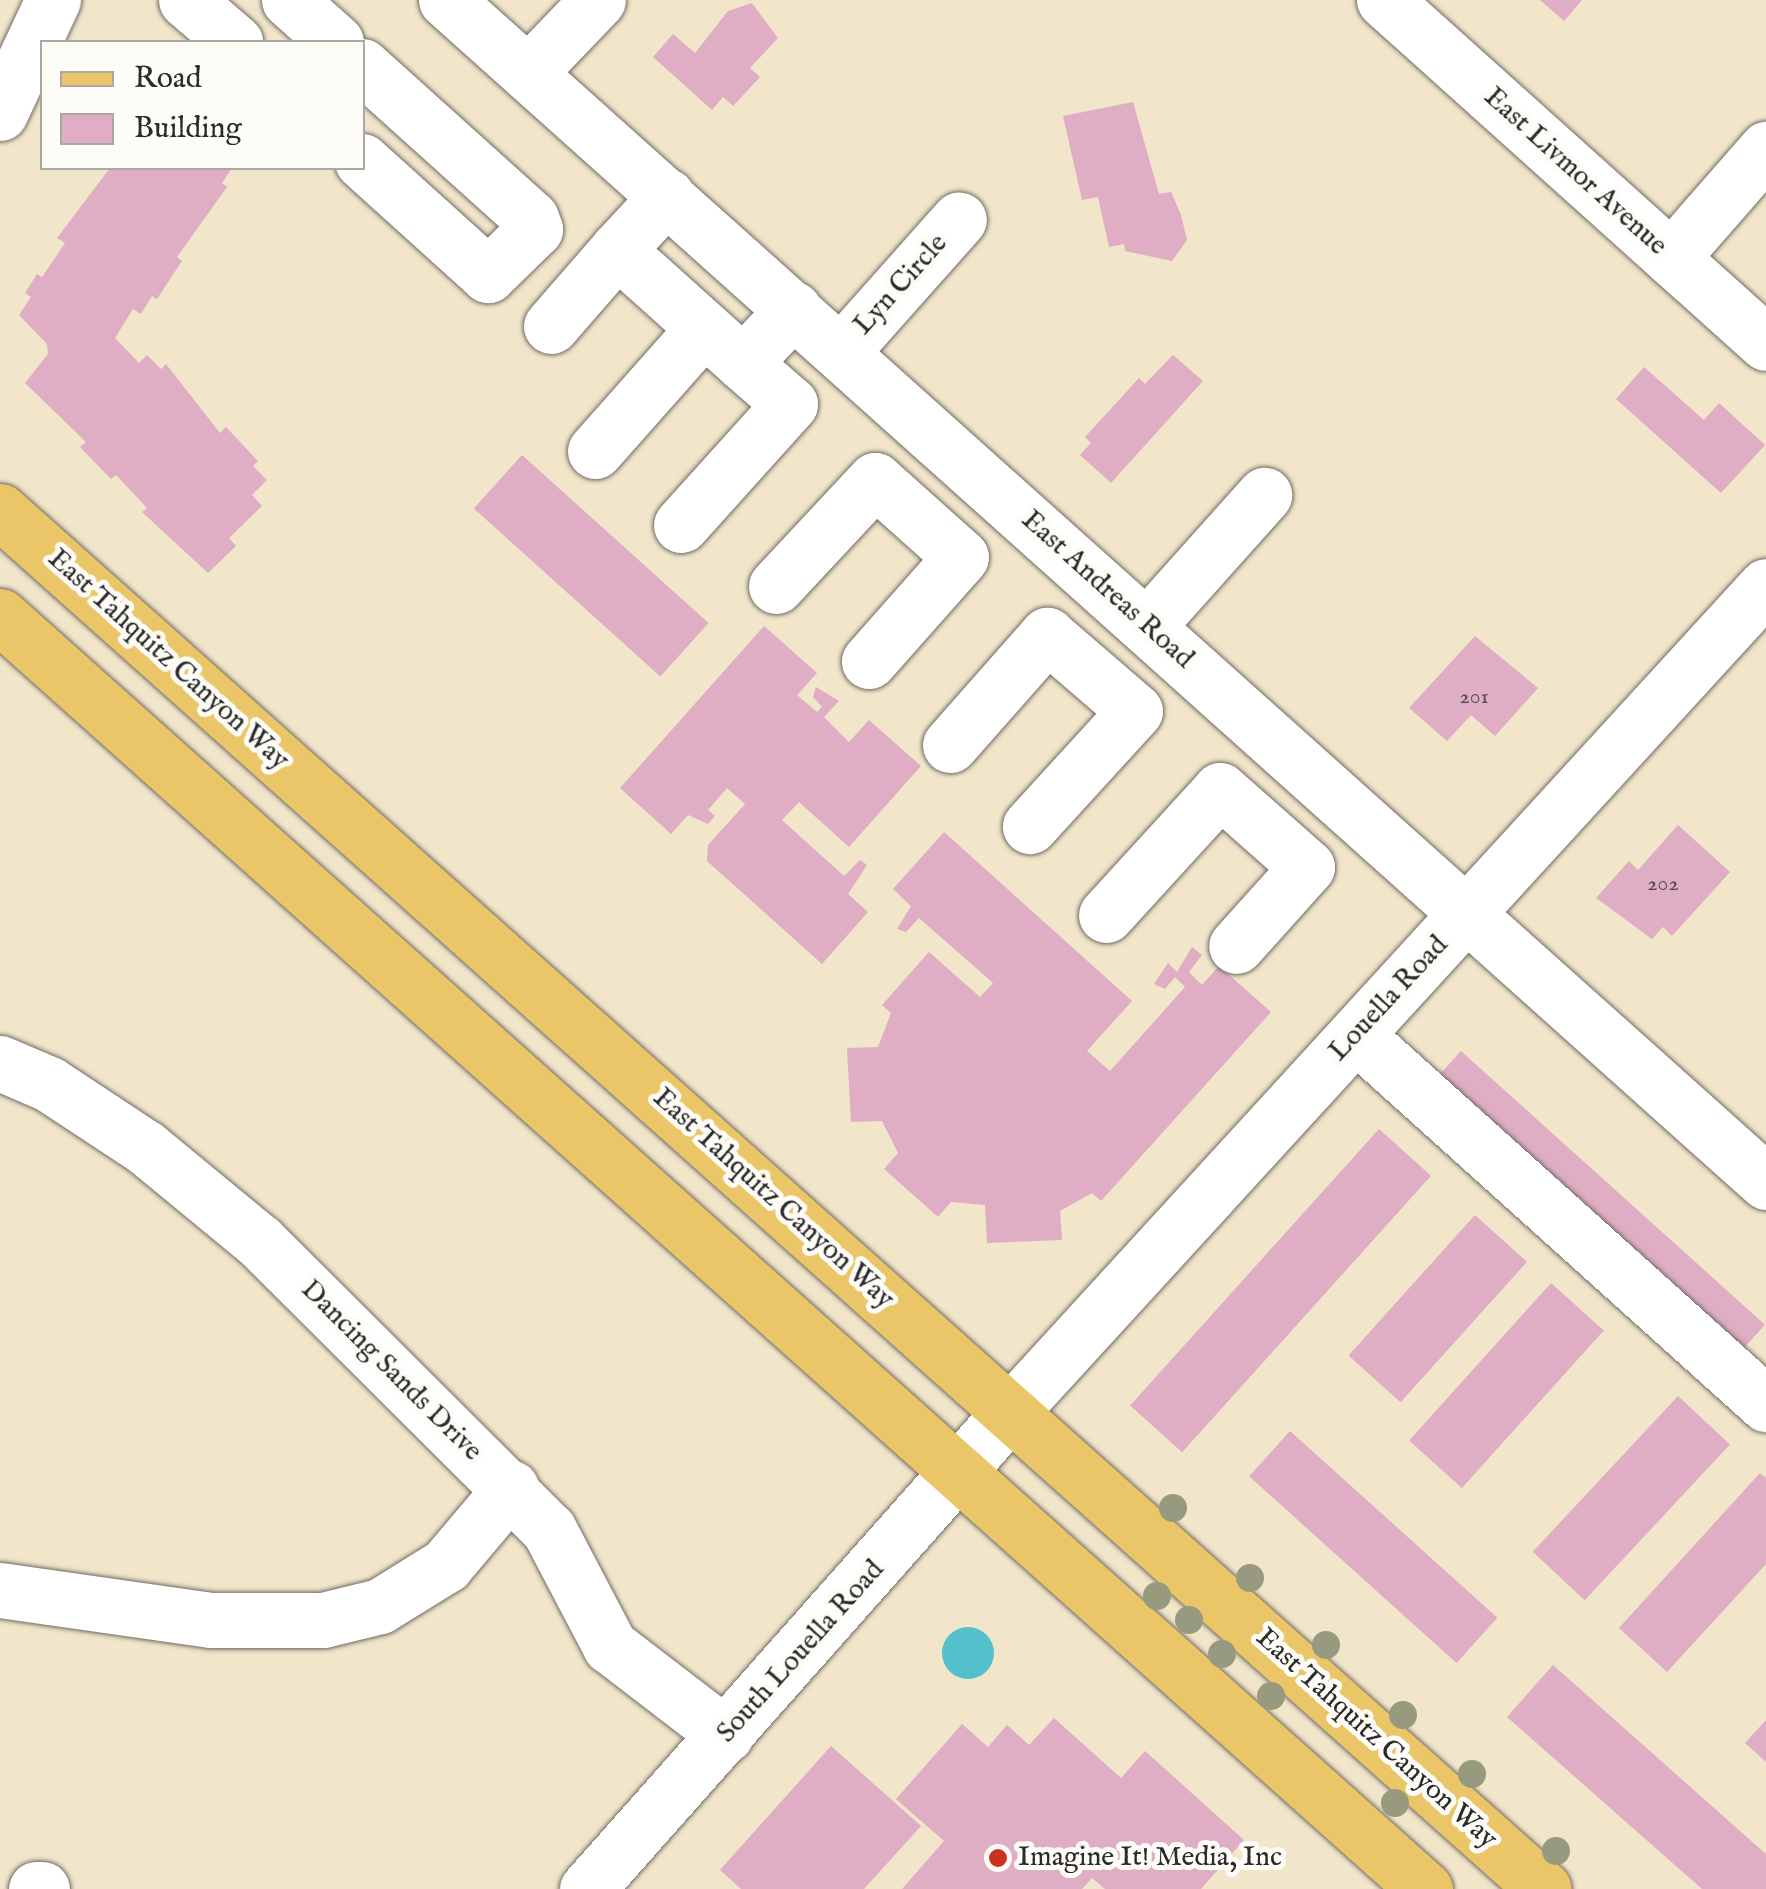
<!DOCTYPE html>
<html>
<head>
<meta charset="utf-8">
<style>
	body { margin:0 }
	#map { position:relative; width:1766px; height:1889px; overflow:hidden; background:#f1e5ca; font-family:"IM FELL English",serif }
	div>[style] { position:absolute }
	.water>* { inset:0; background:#54c0ce }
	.round { border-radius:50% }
	.building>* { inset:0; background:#dfadc4; transform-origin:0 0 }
	.roads { filter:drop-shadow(0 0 2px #706c63) drop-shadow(0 0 2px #706c63) }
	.minor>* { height:55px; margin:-27.5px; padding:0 27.5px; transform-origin:27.5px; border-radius:27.5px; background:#fff }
	.major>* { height:55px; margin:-27.5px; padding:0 27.5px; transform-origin:27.5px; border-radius:27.5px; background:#eac669 }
	.trees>* { width:28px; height:28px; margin:-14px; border-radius:50%; background:#989a7f }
	.dots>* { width:28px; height:28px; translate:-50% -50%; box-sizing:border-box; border:5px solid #fdfcf7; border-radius:50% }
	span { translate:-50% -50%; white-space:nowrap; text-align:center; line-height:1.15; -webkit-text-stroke:10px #fdfcf7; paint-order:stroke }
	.number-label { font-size:22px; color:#584c51 }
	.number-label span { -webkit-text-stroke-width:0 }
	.street-label { font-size:28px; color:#2b2b2b }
	.poi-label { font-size:28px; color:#2b2b2b }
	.left { translate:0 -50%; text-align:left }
	.legend { position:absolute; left:40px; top:40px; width:325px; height:130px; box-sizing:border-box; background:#fdfcf7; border:2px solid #a9a8a5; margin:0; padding:12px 18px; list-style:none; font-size:30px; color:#2b2b2b }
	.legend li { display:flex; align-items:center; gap:20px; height:50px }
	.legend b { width:50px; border:2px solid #a9a8a5 }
</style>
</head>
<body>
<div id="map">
	<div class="water">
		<div class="round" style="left:942px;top:1627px;width:52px;height:52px"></div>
	</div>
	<div class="building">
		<div style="clip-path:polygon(1540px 0,1582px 0,1564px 21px)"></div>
		<div style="clip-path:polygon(752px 3px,778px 38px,750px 68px,760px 77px,733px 106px,723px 97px,712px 110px,653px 57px,673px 34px,695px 53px,728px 11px)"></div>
		<div style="clip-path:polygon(1133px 102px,1159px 194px,1171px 192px,1181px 215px,1187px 240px,1172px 261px,1125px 251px,1124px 244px,1109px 247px,1098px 197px,1082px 200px,1063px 116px)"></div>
		<div style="clip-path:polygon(110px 168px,232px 168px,222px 183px,227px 187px,177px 257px,182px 261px,157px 299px,152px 296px,141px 314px,133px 309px,115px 338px,139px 363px,147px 355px,161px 369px,166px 364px,220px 433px,226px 427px,258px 461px,253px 466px,267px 480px,252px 495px,262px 506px,229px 538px,236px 546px,208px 573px,142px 512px,147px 508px,116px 475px,111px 479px,80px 447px,86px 442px,25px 383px,48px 354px,47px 344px,19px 315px,31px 297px,25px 293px,37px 274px,42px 277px,65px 243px,57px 238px)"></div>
		<div style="clip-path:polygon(1173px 355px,1203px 381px,1111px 483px,1080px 455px,1091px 443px,1085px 437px,1139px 378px,1145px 384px)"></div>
		<div style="clip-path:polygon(1644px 367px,1704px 420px,1719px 403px,1765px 445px,1721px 493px,1616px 399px)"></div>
		<div style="left:522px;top:455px;width:251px;height:72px;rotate:42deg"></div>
		<div style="clip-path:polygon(764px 626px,817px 673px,797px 695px,817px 712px,822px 707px,813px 697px,816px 687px,839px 701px,824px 717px,849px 742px,869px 720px,921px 766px,849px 847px,799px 802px,782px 820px,844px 876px,860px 860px,867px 865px,848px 894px,868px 912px,822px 964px,707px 861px,708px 845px,745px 804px,727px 788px,708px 810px,715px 816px,708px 824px,688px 815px,671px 834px,620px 788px)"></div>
		<div style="clip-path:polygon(1475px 636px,1538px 688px,1495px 736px,1471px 715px,1447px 741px,1409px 708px)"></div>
		<div style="clip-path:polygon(1678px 825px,1730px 872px,1672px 936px,1663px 927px,1652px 939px,1596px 898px,1629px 861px,1638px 870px)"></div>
		<div style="clip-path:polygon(944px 832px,1132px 1001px,1087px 1051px,1110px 1071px,1185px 987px,1175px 977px,1165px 989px,1154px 984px,1168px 963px,1177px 972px,1192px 947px,1202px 955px,1189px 972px,1202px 985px,1219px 966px,1271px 1012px,1101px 1201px,1092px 1193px,1060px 1211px,1062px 1240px,987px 1243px,985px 1205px,951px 1202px,938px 1217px,884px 1169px,898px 1153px,882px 1121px,851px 1122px,847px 1048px,878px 1047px,891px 1013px,882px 1005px,929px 952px,980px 997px,993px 983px,919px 918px,906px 932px,897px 929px,911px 906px,893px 889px)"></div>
		<div style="left:1461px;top:1051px;width:409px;height:39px;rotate:42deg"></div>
		<div style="left:1379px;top:1129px;width:70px;height:372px;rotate:42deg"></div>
		<div style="left:1475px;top:1215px;width:70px;height:189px;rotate:42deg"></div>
		<div style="left:1551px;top:1283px;width:71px;height:212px;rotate:42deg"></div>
		<div style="left:1678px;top:1396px;width:71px;height:213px;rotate:43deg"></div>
		<div style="left:1290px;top:1431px;width:279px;height:61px;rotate:42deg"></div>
		<div style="clip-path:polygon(1760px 1473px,1766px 1478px,1766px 1564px,1667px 1672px,1619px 1628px)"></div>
		<div style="clip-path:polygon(1553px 1665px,1766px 1854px,1766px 1889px,1702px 1889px,1507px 1717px)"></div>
		<div style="clip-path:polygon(1054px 1718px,1121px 1778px,1145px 1751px,1244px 1840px,1201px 1889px,1105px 1889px,1092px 1878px,1082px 1889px,902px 1889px,944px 1841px,896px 1799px,962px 1724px,988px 1747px,1007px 1725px,1029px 1745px)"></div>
		<div style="clip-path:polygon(1766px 1720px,1766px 1762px,1745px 1743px)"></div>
		<div style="clip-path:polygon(831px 1746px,921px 1826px,864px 1889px,741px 1889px,720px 1870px)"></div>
	</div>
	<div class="roads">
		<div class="minor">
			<div style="left:186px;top:0;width:65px;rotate:40.6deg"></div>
			<div style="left:289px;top:0;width:63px;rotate:41.8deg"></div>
			<div style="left:446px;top:0;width:1772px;rotate:41.84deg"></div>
			<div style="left:1384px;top:0;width:513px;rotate:41.92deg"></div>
			<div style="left:362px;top:66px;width:227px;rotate:42deg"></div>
			<div style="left:531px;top:218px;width:12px;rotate:70deg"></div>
			<div style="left:535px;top:229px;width:66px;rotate:135.6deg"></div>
			<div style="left:488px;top:275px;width:170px;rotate:-137.9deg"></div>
			<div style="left:528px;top:73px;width:101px;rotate:-46.2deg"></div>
			<div style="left:0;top:113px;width:125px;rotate:-64.9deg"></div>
			<div style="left:667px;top:196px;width:74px;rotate:132.8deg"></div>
			<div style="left:617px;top:250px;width:169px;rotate:41.9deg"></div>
			<div style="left:743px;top:363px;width:74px;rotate:-46.6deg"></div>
			<div style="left:1671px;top:258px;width:145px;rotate:-48.9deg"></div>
			<div style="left:551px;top:326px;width:101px;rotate:-49deg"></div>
			<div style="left:842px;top:351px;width:176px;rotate:-48.4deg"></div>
			<div style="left:595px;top:451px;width:164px;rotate:-48.5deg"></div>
			<div style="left:681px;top:525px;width:163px;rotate:-48deg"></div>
			<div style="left:790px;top:404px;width:62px;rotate:-138.9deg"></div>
			<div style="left:776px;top:586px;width:145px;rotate:-47deg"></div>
			<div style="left:875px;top:480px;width:115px;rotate:41.8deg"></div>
			<div style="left:961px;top:557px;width:139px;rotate:131.5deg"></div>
			<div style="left:1147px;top:626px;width:176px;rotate:-48.2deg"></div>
			<div style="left:950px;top:745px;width:147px;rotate:-48.6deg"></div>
			<div style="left:1047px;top:635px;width:116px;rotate:40.8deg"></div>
			<div style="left:1135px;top:711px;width:156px;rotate:132.4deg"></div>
			<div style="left:1106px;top:915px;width:169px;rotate:-47.6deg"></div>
			<div style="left:1220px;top:790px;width:116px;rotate:41.5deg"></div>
			<div style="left:1307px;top:867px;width:106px;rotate:131.9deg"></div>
			<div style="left:1356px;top:1035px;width:552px;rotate:41.99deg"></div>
			<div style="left:0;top:1063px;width:53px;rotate:23.2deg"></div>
			<div style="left:49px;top:1084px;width:116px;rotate:33.4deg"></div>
			<div style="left:146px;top:1148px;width:146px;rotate:39.5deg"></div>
			<div style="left:259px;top:1241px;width:409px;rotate:44.9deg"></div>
			<div style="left:549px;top:1530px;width:131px;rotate:62.3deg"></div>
			<div style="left:610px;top:1646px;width:146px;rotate:37.5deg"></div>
			<div style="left:0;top:1590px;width:213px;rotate:8.1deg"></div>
			<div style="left:211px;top:1620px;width:112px"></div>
			<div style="left:323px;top:1620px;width:59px;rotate:-13.8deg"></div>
			<div style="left:380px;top:1606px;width:78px;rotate:-31.8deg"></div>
			<div style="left:446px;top:1565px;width:101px;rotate:-49.8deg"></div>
			<div style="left:36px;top:1889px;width:6px"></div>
			<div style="left:587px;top:1889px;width:639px;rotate:-48.43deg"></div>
			<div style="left:1011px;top:1411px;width:1118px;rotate:-47.54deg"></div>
		</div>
		<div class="major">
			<div style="left:0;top:511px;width:2069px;rotate:41.75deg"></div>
			<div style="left:0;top:616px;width:1911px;rotate:41.78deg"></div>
		</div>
	</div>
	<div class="trees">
		<div style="left:1173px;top:1508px"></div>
		<div style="left:1250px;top:1578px"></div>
		<div style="left:1157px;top:1596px"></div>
		<div style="left:1189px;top:1620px"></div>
		<div style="left:1326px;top:1645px"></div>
		<div style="left:1222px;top:1654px"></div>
		<div style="left:1271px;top:1696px"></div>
		<div style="left:1403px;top:1715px"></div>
		<div style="left:1472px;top:1774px"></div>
		<div style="left:1395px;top:1803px"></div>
		<div style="left:1556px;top:1851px"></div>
	</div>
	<div class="dots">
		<div style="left:998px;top:1858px;background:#c8321e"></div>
	</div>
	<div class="number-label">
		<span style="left:1474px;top:698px">201</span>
		<span style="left:1663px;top:885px">202</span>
	</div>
	<div class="street-label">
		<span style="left:1575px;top:172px;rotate:42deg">East Livmor Avenue</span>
		<span style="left:901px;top:285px;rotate:-48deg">Lyn Circle</span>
		<span style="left:1107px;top:590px;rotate:42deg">East Andreas Road</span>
		<span style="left:168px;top:660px;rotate:42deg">East Tahquitz Canyon Way</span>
		<span style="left:1389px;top:999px;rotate:-47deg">Louella Road</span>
		<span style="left:773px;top:1199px;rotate:42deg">East Tahquitz Canyon Way</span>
		<span style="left:391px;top:1371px;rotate:45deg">Dancing Sands Drive</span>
		<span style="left:801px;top:1652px;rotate:-48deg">South Louella Road</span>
		<span style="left:1376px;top:1739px;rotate:42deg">East Tahquitz Canyon Way</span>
	</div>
	<div class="poi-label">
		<span class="left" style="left:1018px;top:1858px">Imagine It! Media, Inc</span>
	</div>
	<ul class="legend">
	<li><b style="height:12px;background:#eac669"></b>Road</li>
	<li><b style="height:28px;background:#dfadc4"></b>Building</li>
	</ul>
</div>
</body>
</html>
